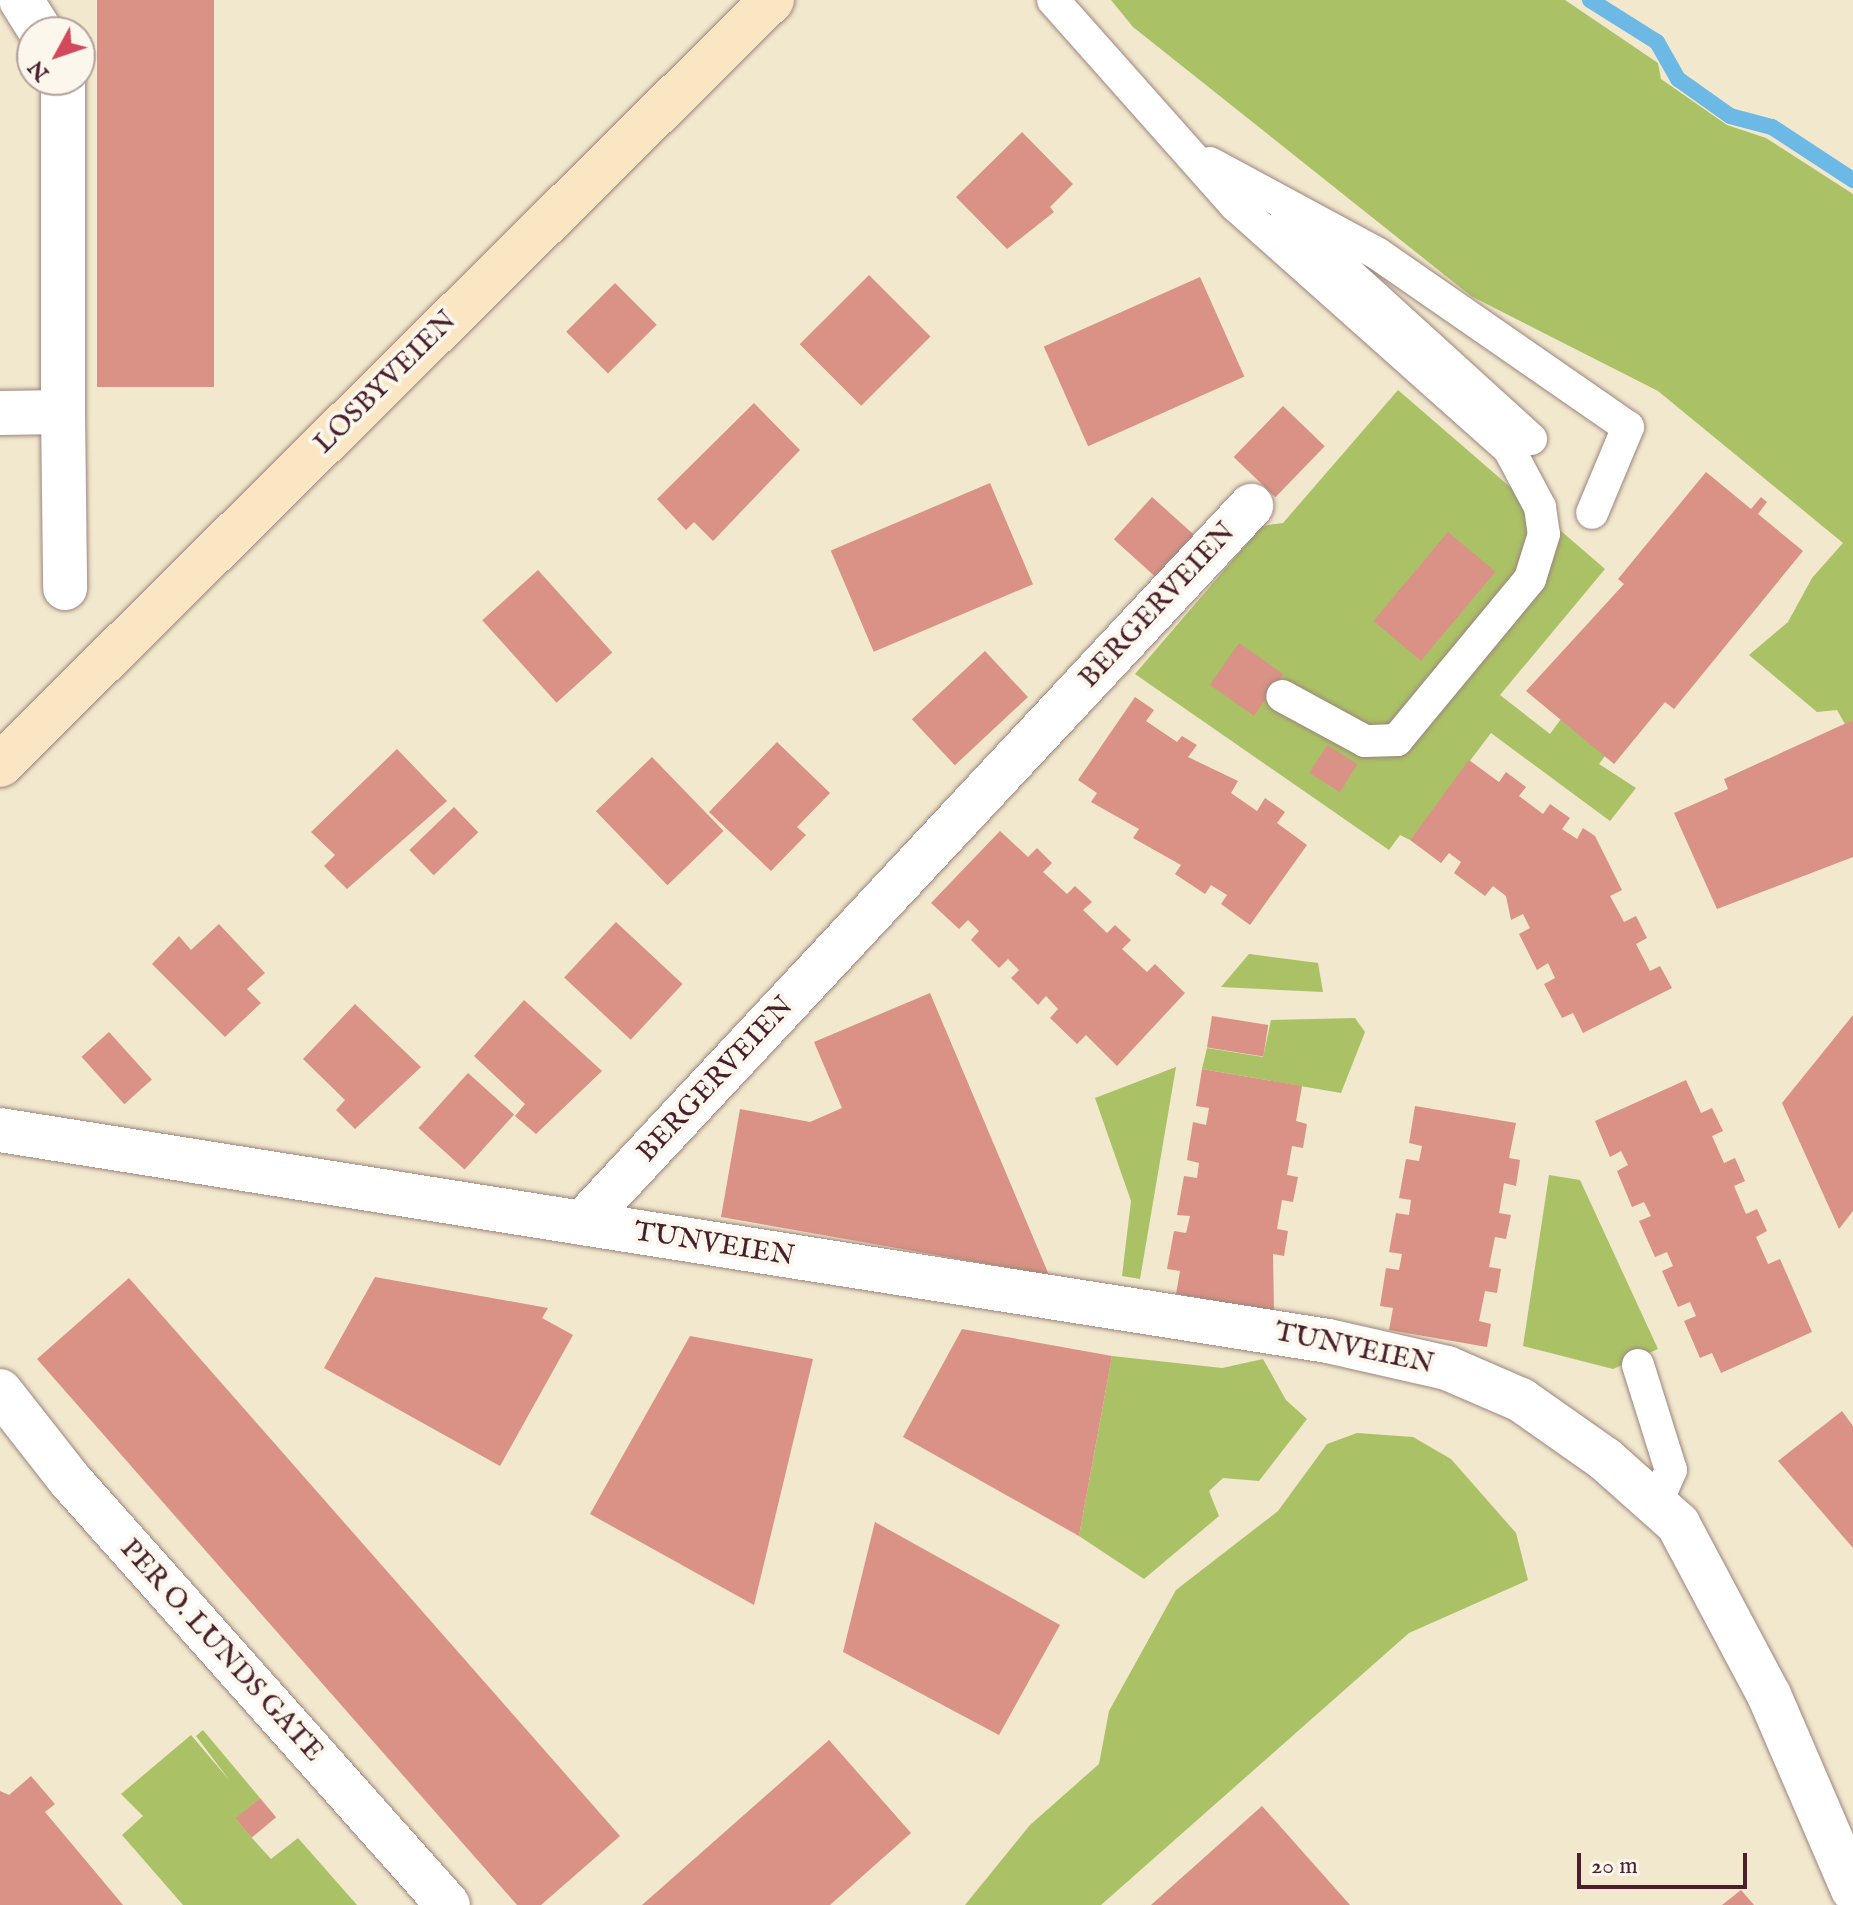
<!DOCTYPE html>
<html>
<head>
<meta charset="utf-8">
<style>
	body { margin:0 }
	#map { position:relative; width:1853px; height:1905px; overflow:hidden; background:#f1e8ce; font-family:"IM FELL English",serif }
	div>[style] { position:absolute }
	.green>* { inset:0; background:#aac166 }
	.stream>* { height:16px; margin:-8px; padding:0 8px; transform-origin:8px; border-radius:8px; background:#6db9e6 }
	.building>* { inset:0; background:#d99285; transform-origin:0 0 }
	.roads { filter:drop-shadow(0 0 2px #9e847c) drop-shadow(0 0 2px #9e847c) }
	.lane>* { height:32px; margin:-16px; padding:0 16px; transform-origin:16px; border-radius:16px; background:#fff }
	.street>* { height:44px; margin:-22px; padding:0 22px; transform-origin:22px; border-radius:22px; background:#fff }
	.secondary>* { height:44px; margin:-22px; padding:0 22px; transform-origin:22px; border-radius:22px; background:#fbe6c4 }
	span { translate:-50% -50%; white-space:nowrap; text-align:center; line-height:1.15; -webkit-text-stroke:8px #fbf7ec; paint-order:stroke }
	.street-label { font-size:28px; color:#4a1f2b }
	.north { position:absolute; left:16px; top:16px; width:80px; height:80px; box-sizing:border-box; background:#fbf7ec; border:2px solid #b4a19f; border-radius:50%; rotate:230deg; font-size:22px; font-weight:700; line-height:32px; text-align:center; color:#4a1f2b }
	.north::after { content:''; display:block; margin:auto; width:28px; height:36px; background:#d1495b; clip-path:polygon(50% 0,100% 100%,50% 72%,0 100%) }
	.scale { position:absolute; left:1577px; top:1853px; width:170px; height:36px; box-sizing:border-box; border:4px solid #4a1f2b; border-top:0; padding-left:10px; font-size:24px; line-height:28px; white-space:nowrap; color:#4a1f2b; -webkit-text-stroke:6px #fbf7ec; paint-order:stroke }
</style>
</head>
<body>
<div id="map">
	<div class="green">
		<div style="clip-path:polygon(1111px 0,1565px 0,1658px 63px,1661px 79px,1727px 125px,1766px 138px,1853px 194px,1853px 720px,1845px 724px,1837px 710px,1817px 712px,1749px 655px,1788px 622px,1812px 578px,1843px 543px,1658px 391px,1471px 296px,1133px 27px)"></div>
		<div style="clip-path:polygon(1398px 390px,1605px 569px,1500px 695px,1550px 734px,1561px 719px,1605px 756px,1599px 764px,1636px 788px,1610px 821px,1491px 733px,1410px 840px,1400px 835px,1389px 850px,1135px 674px,1262px 526px,1283px 523px)"></div>
		<div style="clip-path:polygon(1249px 954px,1318px 963px,1323px 992px,1221px 987px)"></div>
		<div style="clip-path:polygon(1355px 1018px,1365px 1032px,1341px 1093px,1202px 1069px,1207px 1048px,1263px 1057px,1271px 1020px)"></div>
		<div style="clip-path:polygon(1176px 1067px,1140px 1279px,1122px 1276px,1131px 1201px,1095px 1098px)"></div>
		<div style="clip-path:polygon(1549px 1175px,1580px 1180px,1658px 1349px,1613px 1369px,1523px 1346px)"></div>
		<div style="clip-path:polygon(1112px 1356px,1222px 1368px,1263px 1359px,1286px 1400px,1307px 1419px,1259px 1481px,1223px 1478px,1209px 1491px,1219px 1516px,1144px 1579px,1079px 1536px)"></div>
		<div style="clip-path:polygon(1357px 1433px,1413px 1437px,1451px 1459px,1516px 1533px,1528px 1580px,1409px 1633px,1101px 1905px,965px 1905px,1030px 1825px,1099px 1764px,1109px 1711px,1176px 1590px,1278px 1511px,1327px 1444px)"></div>
		<div style="clip-path:polygon(203px 1730px,260px 1798px,236px 1819px,252px 1838px,271px 1859px,298px 1838px,357px 1905px,183px 1905px,122px 1835px,143px 1816px,121px 1794px,191px 1735px,230px 1781px,196px 1736px)"></div>
	</div>
	<div class="stream">
		<div style="left:1590px;top:0;width:79px;rotate:32.1deg"></div>
		<div style="left:1657px;top:42px;width:43px;rotate:60.4deg"></div>
		<div style="left:1678px;top:79px;width:64px;rotate:35.4deg"></div>
		<div style="left:1730px;top:116px;width:43px;rotate:14.7deg"></div>
		<div style="left:1772px;top:127px;width:97px;rotate:33.2deg"></div>
	</div>
	<div class="building">
		<div style="left:97px;top:0;width:117px;height:387px"></div>
		<div style="clip-path:polygon(1022px 132px,1073px 184px,1050px 207px,1054px 212px,1007px 249px,956px 197px)"></div>
		<div style="left:869px;top:275px;width:87px;height:98px;rotate:45deg"></div>
		<div style="left:1200px;top:277px;width:109px;height:171px;rotate:66deg"></div>
		<div style="left:615px;top:283px;width:59px;height:69px;rotate:45deg"></div>
		<div style="clip-path:polygon(754px 403px,800px 450px,713px 541px,694px 522px,686px 530px,657px 499px)"></div>
		<div style="left:1283px;top:406px;width:58px;height:71px;rotate:44deg"></div>
		<div style="clip-path:polygon(1706px 472px,1751px 509px,1761px 497px,1767px 502px,1758px 514px,1803px 551px,1674px 709px,1665px 702px,1614px 764px,1526px 691px,1624px 584px,1618px 579px)"></div>
		<div style="left:990px;top:483px;width:110px;height:173px;rotate:67deg"></div>
		<div style="left:1152px;top:497px;width:58px;height:57px;rotate:42deg"></div>
		<div style="left:1448px;top:532px;width:62px;height:116px;rotate:40deg"></div>
		<div style="left:538px;top:570px;width:111px;height:75px;rotate:48deg"></div>
		<div style="left:1239px;top:643px;width:54px;height:51px;rotate:35deg"></div>
		<div style="left:985px;top:651px;width:63px;height:100px;rotate:47deg"></div>
		<div style="clip-path:polygon(1135px 697px,1154px 710px,1146px 721px,1177px 742px,1182px 736px,1197px 745px,1188px 757px,1238px 781px,1231px 793px,1257px 811px,1265px 798px,1285px 812px,1277px 823px,1307px 845px,1250px 925px,1221px 904px,1227px 895px,1211px 885px,1205px 894px,1175px 874px,1181px 865px,1133px 838px,1139px 829px,1091px 802px,1097px 793px,1078px 780px)"></div>
		<div style="clip-path:polygon(1853px 720px,1853px 857px,1717px 909px,1674px 813px,1728px 789px,1724px 779px)"></div>
		<div style="clip-path:polygon(777px 742px,830px 793px,797px 827px,806px 835px,771px 871px,709px 812px)"></div>
		<div style="left:1327px;top:745px;width:36px;height:33px;rotate:32deg"></div>
		<div style="clip-path:polygon(397px 749px,447px 801px,347px 889px,324px 866px,335px 855px,311px 832px)"></div>
		<div style="left:652px;top:757px;width:103px;height:78px;rotate:46deg"></div>
		<div style="clip-path:polygon(1469px 760px,1499px 782px,1506px 772px,1526px 787px,1519px 796px,1543px 814px,1550px 804px,1570px 818px,1562px 829px,1577px 839px,1583px 828px,1595px 836px,1622px 890px,1610px 896px,1624px 922px,1636px 916px,1647px 938px,1636px 944px,1650px 971px,1660px 966px,1672px 988px,1583px 1033px,1573px 1013px,1562px 1018px,1544px 984px,1555px 978px,1548px 963px,1537px 970px,1519px 934px,1530px 928px,1523px 914px,1511px 920px,1506px 896px,1493px 886px,1485px 896px,1454px 873px,1461px 862px,1449px 853px,1441px 863px,1410px 840px)"></div>
		<div style="left:454px;top:807px;width:35px;height:62px;rotate:46deg"></div>
		<div style="clip-path:polygon(1000px 831px,1028px 857px,1037px 848px,1052px 863px,1043px 872px,1067px 894px,1075px 886px,1092px 902px,1083px 910px,1107px 933px,1115px 925px,1131px 940px,1122px 949px,1147px 972px,1155px 964px,1185px 993px,1117px 1066px,1086px 1035px,1077px 1044px,1050px 1018px,1058px 1009px,1046px 996px,1038px 1005px,1011px 978px,1019px 970px,1008px 959px,999px 968px,971px 940px,979px 931px,968px 920px,959px 929px,931px 903px)"></div>
		<div style="left:616px;top:922px;width:91px;height:76px;rotate:43deg"></div>
		<div style="clip-path:polygon(219px 924px,265px 973px,247px 989px,261px 1003px,225px 1037px,152px 964px,179px 936px,191px 950px)"></div>
		<div style="clip-path:polygon(930px 993px,1049px 1275px,721px 1217px,740px 1109px,810px 1122px,842px 1108px,814px 1042px)"></div>
		<div style="clip-path:polygon(524px 1000px,602px 1071px,536px 1134px,515px 1116px,525px 1104px,474px 1056px)"></div>
		<div style="clip-path:polygon(355px 1004px,421px 1067px,355px 1129px,336px 1110px,345px 1100px,303px 1059px)"></div>
		<div style="clip-path:polygon(1853px 1015px,1853px 1211px,1839px 1229px,1782px 1103px)"></div>
		<div style="left:1212px;top:1016px;width:57px;height:32px;rotate:9deg"></div>
		<div style="left:109px;top:1032px;width:64px;height:37px;rotate:48deg"></div>
		<div style="clip-path:polygon(1202px 1069px,1302px 1086px,1296px 1121px,1307px 1124px,1303px 1148px,1292px 1146px,1287px 1175px,1298px 1177px,1293px 1202px,1282px 1200px,1277px 1229px,1288px 1231px,1284px 1256px,1273px 1254px,1274px 1311px,1176px 1294px,1180px 1271px,1167px 1269px,1174px 1231px,1186px 1233px,1190px 1216px,1177px 1215px,1184px 1176px,1197px 1178px,1199px 1163px,1187px 1160px,1193px 1122px,1206px 1125px,1209px 1108px,1196px 1106px)"></div>
		<div style="left:468px;top:1073px;width:62px;height:74px;rotate:42deg"></div>
		<div style="clip-path:polygon(1686px 1080px,1701px 1113px,1712px 1108px,1723px 1131px,1712px 1136px,1724px 1163px,1735px 1158px,1745px 1181px,1734px 1186px,1746px 1214px,1757px 1209px,1767px 1231px,1756px 1237px,1768px 1264px,1780px 1259px,1812px 1332px,1721px 1373px,1712px 1353px,1700px 1358px,1684px 1321px,1696px 1316px,1690px 1302px,1678px 1307px,1662px 1271px,1673px 1266px,1667px 1252px,1655px 1257px,1639px 1221px,1651px 1216px,1644px 1202px,1632px 1207px,1617px 1171px,1628px 1165px,1621px 1151px,1610px 1157px,1595px 1121px)"></div>
		<div style="clip-path:polygon(1415px 1106px,1516px 1123px,1509px 1158px,1520px 1160px,1516px 1186px,1504px 1183px,1499px 1213px,1511px 1215px,1506px 1239px,1495px 1237px,1489px 1267px,1501px 1269px,1497px 1293px,1485px 1291px,1479px 1321px,1491px 1324px,1487px 1347px,1389px 1330px,1393px 1308px,1380px 1306px,1386px 1268px,1399px 1270px,1402px 1254px,1389px 1252px,1396px 1213px,1409px 1215px,1411px 1200px,1399px 1198px,1406px 1159px,1419px 1161px,1422px 1146px,1409px 1143px)"></div>
		<div style="clip-path:polygon(375px 1277px,548px 1308px,542px 1318px,573px 1335px,500px 1466px,324px 1368px)"></div>
		<div style="clip-path:polygon(129px 1278px,620px 1836px,541px 1905px,517px 1905px,37px 1359px)"></div>
		<div style="clip-path:polygon(962px 1329px,1112px 1356px,1079px 1536px,903px 1437px)"></div>
		<div style="clip-path:polygon(690px 1336px,813px 1359px,754px 1605px,590px 1514px)"></div>
		<div style="clip-path:polygon(1842px 1411px,1853px 1426px,1853px 1548px,1778px 1461px)"></div>
		<div style="clip-path:polygon(875px 1522px,1060px 1625px,999px 1735px,843px 1652px)"></div>
		<div style="clip-path:polygon(829px 1740px,911px 1833px,830px 1905px,642px 1905px)"></div>
		<div style="clip-path:polygon(31px 1776px,55px 1804px,45px 1812px,123px 1905px,0 1905px,0 1791px,9px 1795px)"></div>
		<div style="left:260px;top:1798px;width:25px;height:32px;rotate:50deg"></div>
		<div style="clip-path:polygon(1262px 1806px,1350px 1905px,1151px 1905px)"></div>
		<div style="clip-path:polygon(1741px 1890px,1754px 1905px,1722px 1905px)"></div>
	</div>
	<div class="roads">
		<div class="lane">
			<div style="left:1053px;top:0;width:274px;rotate:48.4deg"></div>
			<div style="left:1235px;top:205px;width:367px;rotate:41.7deg"></div>
			<div style="left:1509px;top:449px;width:66px;rotate:61.9deg"></div>
			<div style="left:1540px;top:507px;width:27px;rotate:82deg"></div>
			<div style="left:1544px;top:534px;width:47px;rotate:107.3deg"></div>
			<div style="left:1530px;top:579px;width:209px;rotate:129.6deg"></div>
			<div style="left:1397px;top:740px;width:32px;rotate:178deg"></div>
			<div style="left:1365px;top:741px;width:94px;rotate:-151.5deg"></div>
			<div style="left:1210px;top:163px;width:191px;rotate:28.4deg"></div>
			<div style="left:1378px;top:254px;width:304px;rotate:34.7deg"></div>
			<div style="left:1628px;top:427px;width:93px;rotate:112.7deg"></div>
			<div style="left:1287px;top:217px;width:330px;rotate:42.3deg"></div>
			<div style="left:1638px;top:1365px;width:110px;rotate:72.6deg"></div>
			<div style="left:1671px;top:1470px;width:37px;rotate:114deg"></div>
		</div>
		<div class="street">
			<div style="left:21px;top:0;width:38px;rotate:58deg"></div>
			<div style="left:63px;top:412px;width:176px;rotate:89.3deg"></div>
			<div style="left:0;top:413px;width:63px;rotate:-0.9deg"></div>
			<div style="left:63px;top:412px;width:332px;rotate:-90deg"></div>
			<div style="left:0;top:1130px;width:589px;rotate:9.08deg"></div>
			<div style="left:582px;top:1223px;width:981px;rotate:-46.98deg"></div>
			<div style="left:582px;top:1223px;width:755px;rotate:8.99deg"></div>
			<div style="left:1328px;top:1341px;width:122px;rotate:12.8deg"></div>
			<div style="left:1447px;top:1368px;width:81px;rotate:23.4deg"></div>
			<div style="left:1521px;top:1400px;width:103px;rotate:35.1deg"></div>
			<div style="left:1605px;top:1459px;width:98px;rotate:41.7deg"></div>
			<div style="left:1678px;top:1524px;width:194px;rotate:62deg"></div>
			<div style="left:1769px;top:1695px;width:212px;rotate:66.7deg"></div>
			<div style="left:0;top:1391px;width:112px;rotate:51.9deg"></div>
			<div style="left:69px;top:1479px;width:570px;rotate:48.34deg"></div>
		</div>
		<div class="secondary">
			<div style="left:0;top:765px;width:1087px;rotate:-44.74deg"></div>
		</div>
	</div>
	<div class="street-label">
		<span style="left:386px;top:383px;rotate:-45deg">LOSBYVEIEN</span>
		<span style="left:1158px;top:606px;rotate:-47deg">BERGERVEIEN</span>
		<span style="left:716px;top:1080px;rotate:-47deg">BERGERVEIEN</span>
		<span style="left:714px;top:1245px;rotate:9deg">TUNVEIEN</span>
		<span style="left:1354px;top:1349px;rotate:12deg">TUNVEIEN</span>
		<span style="left:221px;top:1651px;rotate:48deg">PER O. LUNDS GATE</span>
	</div>
	<div class="north">N</div>
	<div class="scale">20 m</div>
</div>
</body>
</html>
